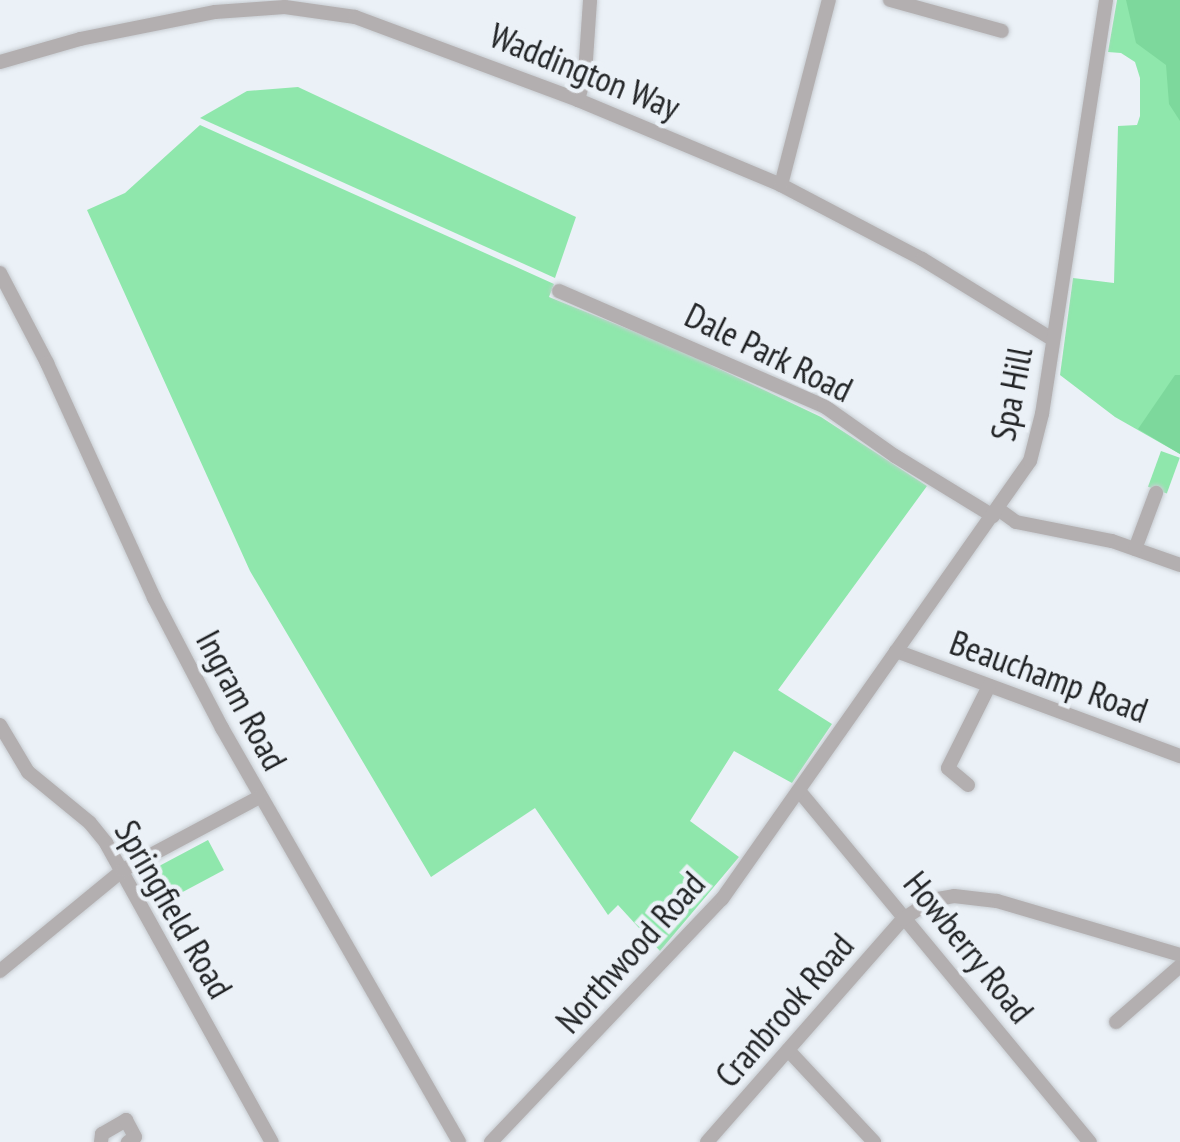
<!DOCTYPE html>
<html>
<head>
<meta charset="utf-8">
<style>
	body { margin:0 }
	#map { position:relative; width:1180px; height:1142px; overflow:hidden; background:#ebf1f7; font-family:"PT Sans Narrow",sans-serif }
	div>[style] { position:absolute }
	.green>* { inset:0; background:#8fe7ac; transform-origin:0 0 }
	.forest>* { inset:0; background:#7dd89c }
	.roads { filter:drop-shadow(0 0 2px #c7ccd1) drop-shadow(0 0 2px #c7ccd1) }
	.minor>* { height:14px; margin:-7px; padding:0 7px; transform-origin:7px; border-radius:7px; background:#b3afb0 }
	span { translate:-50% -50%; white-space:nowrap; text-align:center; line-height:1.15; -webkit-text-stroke:9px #ebf1f7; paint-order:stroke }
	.street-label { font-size:35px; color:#212325 }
</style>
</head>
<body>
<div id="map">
	<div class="green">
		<div style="clip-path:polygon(1117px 0,1180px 0,1180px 454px,1115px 417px,1060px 375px,1073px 278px,1114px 283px,1118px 126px,1137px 125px,1140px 116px,1140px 78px,1135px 62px,1121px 53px,1108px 52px)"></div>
		<div style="clip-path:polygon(298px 87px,576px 217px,555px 278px,200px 118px,247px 91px)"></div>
		<div style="clip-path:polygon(200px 125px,554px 284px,549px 297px,675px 348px,821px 417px,927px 486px,778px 690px,832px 724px,792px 783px,734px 751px,690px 821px,739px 857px,660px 951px,618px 905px,608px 915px,535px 808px,431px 877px,250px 571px,87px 210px,125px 193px)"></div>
		<div style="left:1161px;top:451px;width:20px;height:38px;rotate:20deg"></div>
		<div style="left:208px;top:840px;width:34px;height:76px;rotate:62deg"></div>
	</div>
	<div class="forest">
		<div style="clip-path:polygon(1126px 0,1180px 0,1180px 121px,1169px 104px,1166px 65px,1136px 43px)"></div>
		<div style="clip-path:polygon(1175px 375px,1180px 375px,1180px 454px,1138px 429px)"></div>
	</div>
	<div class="roads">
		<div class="minor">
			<div style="left:890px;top:0;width:116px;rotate:15.5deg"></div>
			<div style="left:0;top:62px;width:83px;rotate:-16deg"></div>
			<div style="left:80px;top:39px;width:138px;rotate:-11.3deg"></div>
			<div style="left:215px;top:12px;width:70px;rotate:-4.1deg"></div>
			<div style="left:285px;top:7px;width:71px;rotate:8.1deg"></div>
			<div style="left:355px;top:17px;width:238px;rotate:20.4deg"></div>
			<div style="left:578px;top:100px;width:220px;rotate:22.7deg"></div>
			<div style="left:781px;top:185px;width:159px;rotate:27.7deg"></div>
			<div style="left:922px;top:259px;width:153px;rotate:31.6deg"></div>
			<div style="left:578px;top:100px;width:27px;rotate:-75deg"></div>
			<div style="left:585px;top:74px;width:74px;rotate:-86.1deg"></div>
			<div style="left:781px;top:185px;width:191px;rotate:-75.5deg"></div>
			<div style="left:0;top:273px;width:102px;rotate:62.4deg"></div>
			<div style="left:47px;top:363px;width:258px;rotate:65.5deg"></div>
			<div style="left:154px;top:598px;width:147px;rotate:62.4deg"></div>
			<div style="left:222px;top:728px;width:477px;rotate:60.2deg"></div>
			<div style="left:559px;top:291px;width:289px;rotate:23.5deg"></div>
			<div style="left:824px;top:406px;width:87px;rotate:35.2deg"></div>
			<div style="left:895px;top:456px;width:115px;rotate:31.5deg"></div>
			<div style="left:998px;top:509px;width:22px;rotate:36deg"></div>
			<div style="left:1016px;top:522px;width:98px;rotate:11.2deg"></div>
			<div style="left:1112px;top:541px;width:72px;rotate:19.4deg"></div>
			<div style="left:1135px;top:549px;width:60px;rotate:-69.4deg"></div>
			<div style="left:896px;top:651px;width:303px;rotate:20.3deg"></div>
			<div style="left:0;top:725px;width:55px;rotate:59.2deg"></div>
			<div style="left:28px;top:772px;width:80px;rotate:39.4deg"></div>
			<div style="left:90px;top:823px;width:26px;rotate:51deg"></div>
			<div style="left:106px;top:843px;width:342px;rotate:61deg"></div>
			<div style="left:968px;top:785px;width:26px;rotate:-140deg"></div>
			<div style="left:948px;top:768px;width:92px;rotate:-63.4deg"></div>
			<div style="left:800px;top:792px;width:455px;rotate:50.4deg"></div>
			<div style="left:0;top:971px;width:159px;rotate:-39.4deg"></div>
			<div style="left:123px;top:870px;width:155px;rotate:-28.1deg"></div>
			<div style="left:1116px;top:1022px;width:85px;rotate:-41.2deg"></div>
			<div style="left:788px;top:1050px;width:126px;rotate:46.9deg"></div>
			<div style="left:101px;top:1142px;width:8px;rotate:-83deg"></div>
			<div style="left:102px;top:1134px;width:28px;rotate:-30deg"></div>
			<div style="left:126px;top:1120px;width:19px;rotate:62deg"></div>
			<div style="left:135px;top:1137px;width:9px;rotate:144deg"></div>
			<div style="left:491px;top:1142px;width:335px;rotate:-46.5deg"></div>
			<div style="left:722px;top:899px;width:535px;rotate:-54.89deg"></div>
			<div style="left:1030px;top:461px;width:49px;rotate:-75.7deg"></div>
			<div style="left:1042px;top:414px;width:419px;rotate:-81.2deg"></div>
			<div style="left:707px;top:1142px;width:297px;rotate:-48.7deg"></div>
			<div style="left:903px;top:919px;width:35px;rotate:-33deg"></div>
			<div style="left:932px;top:900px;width:22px;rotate:-10deg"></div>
			<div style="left:954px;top:896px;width:43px;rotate:6.6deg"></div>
			<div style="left:997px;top:901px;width:191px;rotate:16.4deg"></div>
		</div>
	</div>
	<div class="street-label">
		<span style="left:585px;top:71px;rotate:22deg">Waddington Way</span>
		<span style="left:769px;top:352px;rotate:26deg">Dale Park Road</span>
		<span style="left:1011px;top:394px;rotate:-79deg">Spa Hill</span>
		<span style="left:1049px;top:676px;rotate:20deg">Beauchamp Road</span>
		<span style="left:242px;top:700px;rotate:62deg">Ingram Road</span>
		<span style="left:174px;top:909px;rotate:60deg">Springfield Road</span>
		<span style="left:969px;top:947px;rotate:51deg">Howberry Road</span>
		<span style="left:630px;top:952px;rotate:-48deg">Northwood Road</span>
		<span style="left:784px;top:1010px;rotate:-49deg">Cranbrook Road</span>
	</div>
</div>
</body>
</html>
